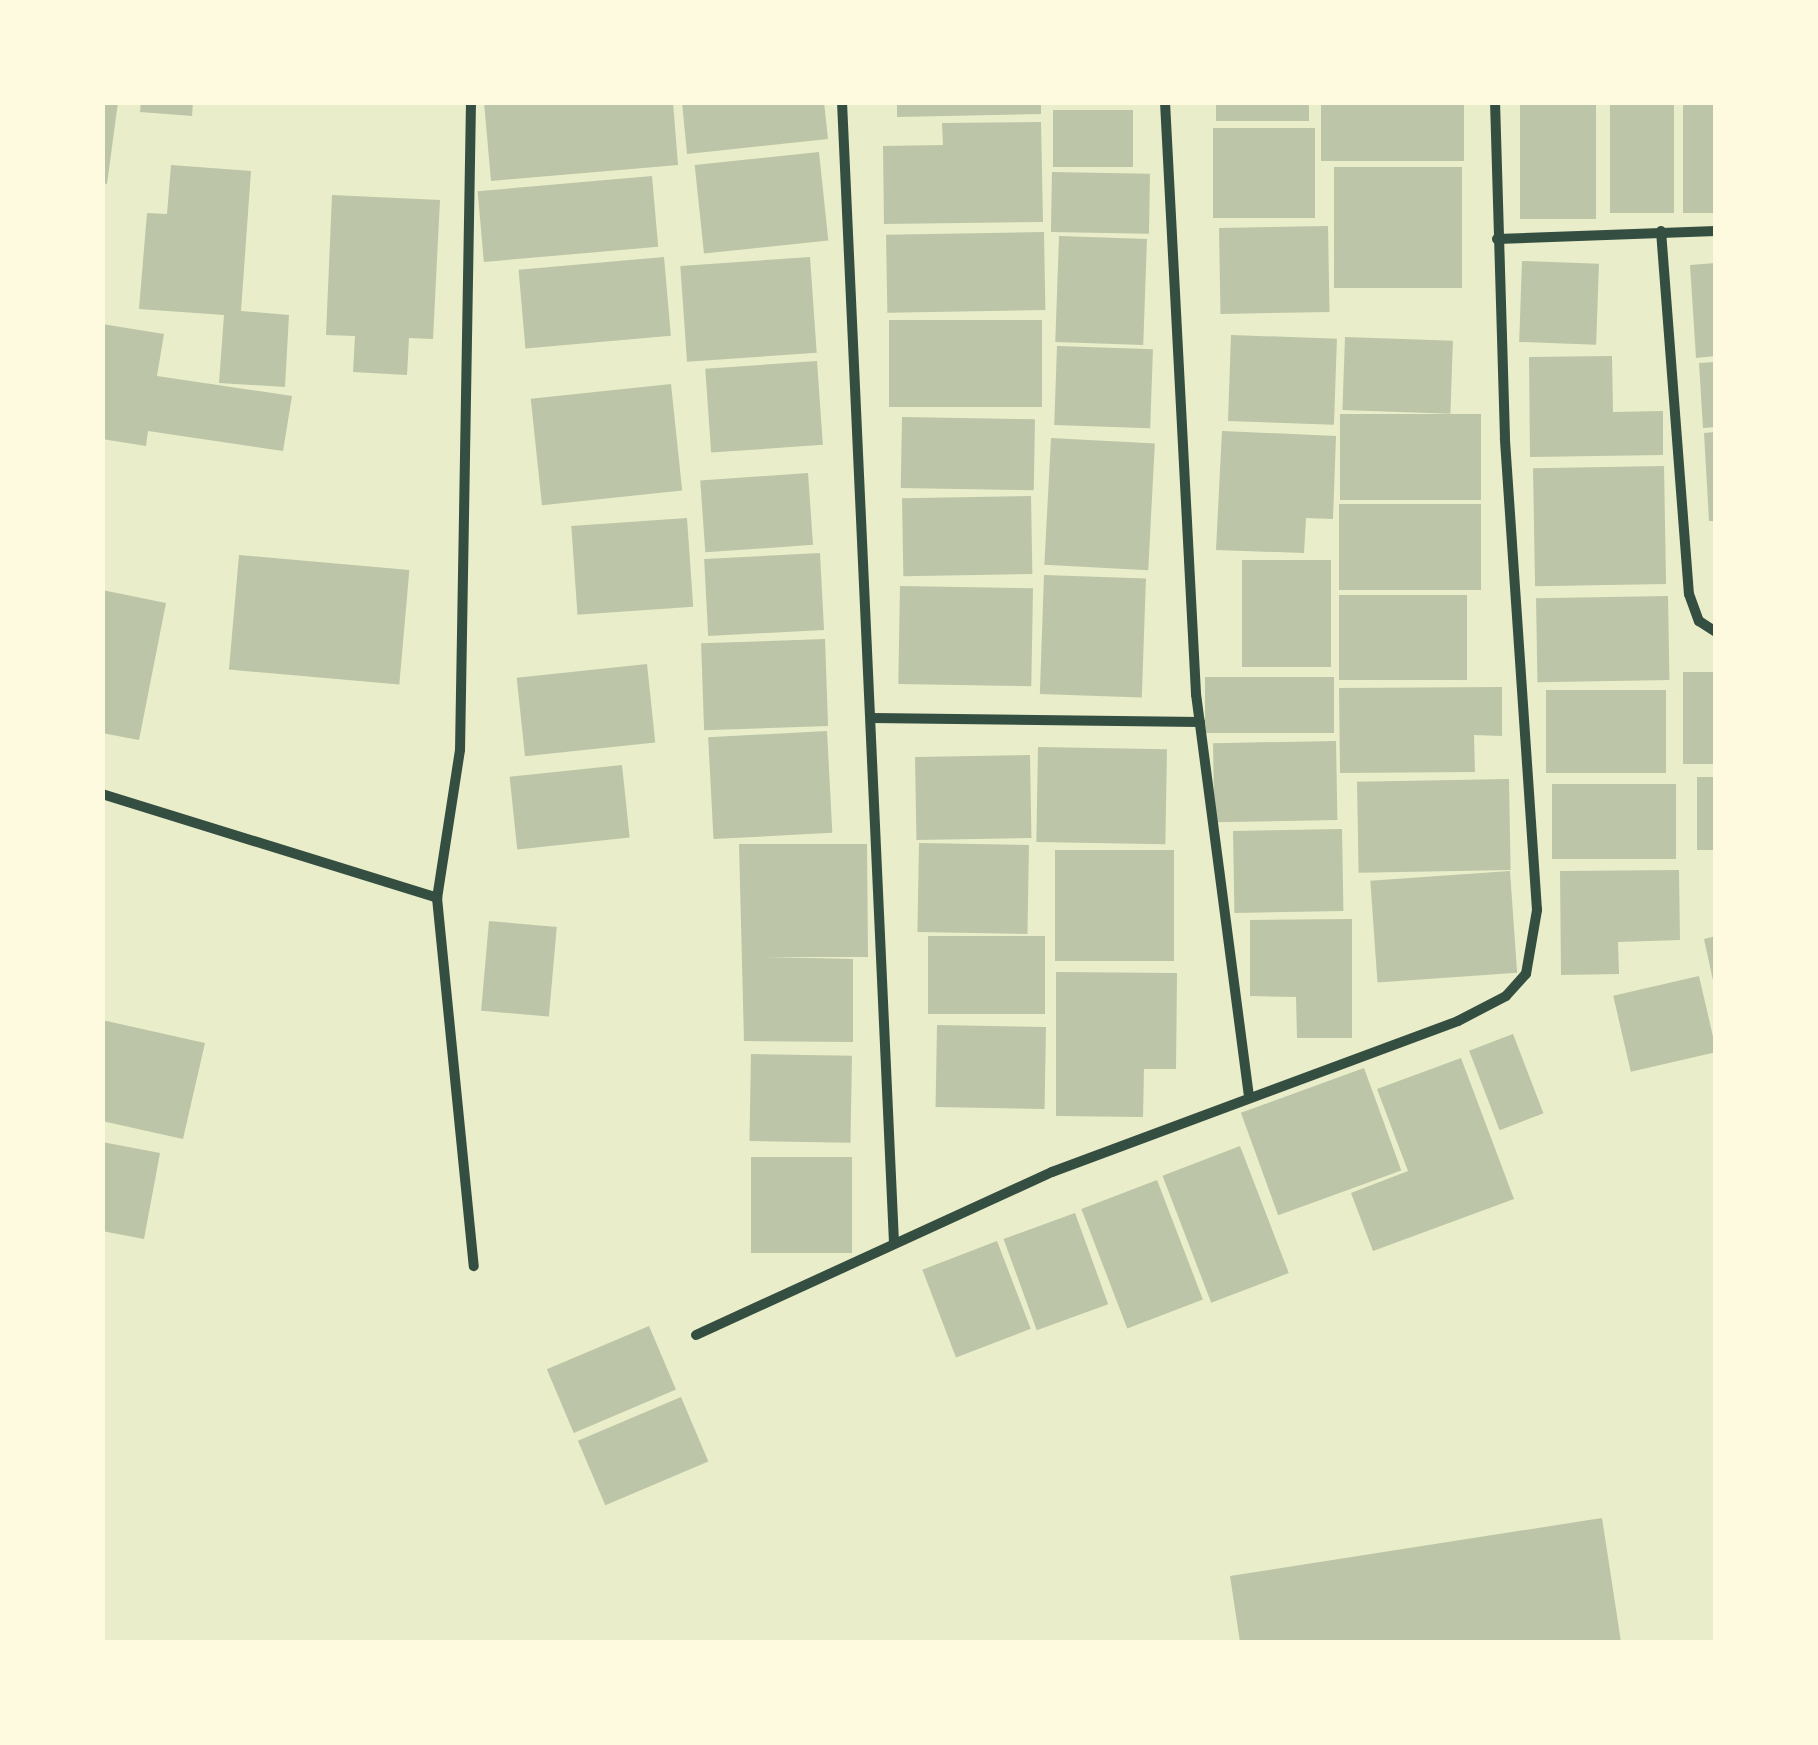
<!DOCTYPE html>
<html>
<head>
<meta charset="utf-8">
<style>
	body { margin:0 }
	#map { position:relative; width:1818px; height:1745px; overflow:hidden; background:#e9edc9; font-family:Manrope,sans-serif }
	div>[style] { position:absolute }
	.building>* { inset:0; background:#bcc5a7; transform-origin:0 0 }
	.minor>* { height:10px; margin:-5px; padding:0 5px; transform-origin:5px; border-radius:5px; background:#344e41 }
	span { translate:-50% -50%; white-space:nowrap; text-align:center; line-height:1.15; -webkit-text-stroke:8px #fefae0; paint-order:stroke }
	.frame { position:absolute; inset:0; border:105px solid #fefae0; pointer-events:none }
</style>
</head>
<body>
<div id="map">
	<div class="building">
		<div style="clip-path:polygon(102px 102px,118px 102px,107px 184px,102px 183px)"></div>
		<div style="clip-path:polygon(141px 102px,193px 102px,192px 116px,140px 112px)"></div>
		<div style="clip-path:polygon(484px 102px,673px 102px,678px 165px,491px 181px)"></div>
		<div style="clip-path:polygon(682px 102px,824px 102px,828px 139px,687px 154px)"></div>
		<div style="clip-path:polygon(897px 102px,1041px 102px,1041px 114px,897px 117px)"></div>
		<div style="left:1216px;top:102px;width:93px;height:19px"></div>
		<div style="left:1321px;top:102px;width:143px;height:59px"></div>
		<div style="left:1520px;top:102px;width:76px;height:117px"></div>
		<div style="left:1610px;top:102px;width:64px;height:111px"></div>
		<div style="left:1683px;top:102px;width:33px;height:111px"></div>
		<div style="left:1053px;top:110px;width:80px;height:57px"></div>
		<div style="clip-path:polygon(1041px 122px,1043px 222px,884px 224px,883px 146px,943px 145px,942px 123px)"></div>
		<div style="left:1213px;top:128px;width:102px;height:90px"></div>
		<div style="left:819px;top:152px;width:89px;height:125px;rotate:84deg"></div>
		<div style="clip-path:polygon(171px 165px,251px 171px,241px 311px,289px 315px,285px 387px,219px 383px,224px 315px,139px 309px,147px 213px,167px 214px)"></div>
		<div style="left:1462px;top:167px;width:121px;height:128px;rotate:90deg"></div>
		<div style="left:1052px;top:172px;width:98px;height:60px;rotate:1deg"></div>
		<div style="left:652px;top:176px;width:71px;height:175px;rotate:85deg"></div>
		<div style="clip-path:polygon(332px 195px,440px 200px,433px 339px,409px 338px,407px 375px,353px 372px,355px 336px,326px 335px)"></div>
		<div style="left:1328px;top:226px;width:86px;height:109px;rotate:89deg"></div>
		<div style="left:1044px;top:232px;width:78px;height:158px;rotate:89deg"></div>
		<div style="left:1059px;top:236px;width:88px;height:106px;rotate:2deg"></div>
		<div style="left:664px;top:257px;width:79px;height:146px;rotate:85deg"></div>
		<div style="left:810px;top:257px;width:96px;height:130px;rotate:86deg"></div>
		<div style="left:1522px;top:261px;width:77px;height:81px;rotate:2deg"></div>
		<div style="clip-path:polygon(1716px 263px,1716px 356px,1696px 358px,1690px 265px)"></div>
		<div style="left:889px;top:320px;width:153px;height:87px"></div>
		<div style="clip-path:polygon(102px 324px,164px 334px,157px 376px,292px 396px,283px 451px,148px 431px,146px 446px,102px 439px)"></div>
		<div style="left:1231px;top:335px;width:106px;height:86px;rotate:2deg"></div>
		<div style="left:1345px;top:337px;width:108px;height:73px;rotate:2deg"></div>
		<div style="left:1057px;top:346px;width:96px;height:79px;rotate:2deg"></div>
		<div style="clip-path:polygon(1612px 356px,1613px 412px,1663px 411px,1663px 455px,1530px 457px,1529px 357px)"></div>
		<div style="left:817px;top:361px;width:84px;height:112px;rotate:86deg"></div>
		<div style="clip-path:polygon(1716px 362px,1716px 427px,1703px 428px,1699px 363px)"></div>
		<div style="left:671px;top:384px;width:107px;height:141px;rotate:84deg"></div>
		<div style="left:1340px;top:414px;width:141px;height:86px"></div>
		<div style="left:902px;top:417px;width:133px;height:71px;rotate:1deg"></div>
		<div style="clip-path:polygon(1222px 431px,1336px 436px,1333px 519px,1306px 518px,1304px 553px,1216px 550px)"></div>
		<div style="clip-path:polygon(1716px 432px,1716px 521px,1709px 521px,1704px 433px)"></div>
		<div style="left:1051px;top:438px;width:104px;height:127px;rotate:3deg"></div>
		<div style="left:1664px;top:466px;width:118px;height:131px;rotate:89deg"></div>
		<div style="left:808px;top:473px;width:72px;height:108px;rotate:86deg"></div>
		<div style="left:1031px;top:496px;width:78px;height:129px;rotate:89deg"></div>
		<div style="left:1339px;top:504px;width:142px;height:86px"></div>
		<div style="left:687px;top:518px;width:89px;height:116px;rotate:86deg"></div>
		<div style="left:820px;top:553px;width:77px;height:116px;rotate:87deg"></div>
		<div style="left:239px;top:555px;width:171px;height:115px;rotate:5deg"></div>
		<div style="left:1242px;top:560px;width:89px;height:107px"></div>
		<div style="left:1044px;top:575px;width:102px;height:119px;rotate:2deg"></div>
		<div style="left:900px;top:586px;width:133px;height:98px;rotate:1deg"></div>
		<div style="clip-path:polygon(102px 590px,166px 603px,139px 740px,102px 733px)"></div>
		<div style="left:1339px;top:595px;width:128px;height:85px"></div>
		<div style="left:1668px;top:596px;width:84px;height:132px;rotate:89deg"></div>
		<div style="left:825px;top:639px;width:87px;height:124px;rotate:88deg"></div>
		<div style="left:647px;top:664px;width:79px;height:131px;rotate:84deg"></div>
		<div style="left:1683px;top:672px;width:33px;height:92px"></div>
		<div style="left:1205px;top:677px;width:129px;height:56px"></div>
		<div style="clip-path:polygon(1502px 687px,1502px 736px,1474px 735px,1475px 772px,1340px 773px,1339px 688px)"></div>
		<div style="left:1546px;top:690px;width:120px;height:83px"></div>
		<div style="left:827px;top:731px;width:102px;height:119px;rotate:87deg"></div>
		<div style="left:1336px;top:741px;width:79px;height:123px;rotate:89deg"></div>
		<div style="left:1038px;top:747px;width:129px;height:95px;rotate:1deg"></div>
		<div style="left:1030px;top:755px;width:83px;height:115px;rotate:89deg"></div>
		<div style="left:622px;top:765px;width:73px;height:113px;rotate:84deg"></div>
		<div style="left:1697px;top:777px;width:19px;height:73px"></div>
		<div style="left:1509px;top:779px;width:91px;height:152px;rotate:89deg"></div>
		<div style="left:1676px;top:784px;width:75px;height:124px;rotate:90deg"></div>
		<div style="left:1342px;top:829px;width:82px;height:109px;rotate:89deg"></div>
		<div style="left:919px;top:843px;width:110px;height:89px;rotate:1deg"></div>
		<div style="clip-path:polygon(739px 844px,867px 844px,868px 957px,765px 957px,853px 959px,853px 1042px,744px 1041px)"></div>
		<div style="left:1055px;top:850px;width:119px;height:111px"></div>
		<div style="clip-path:polygon(1679px 870px,1680px 940px,1618px 942px,1619px 974px,1561px 975px,1560px 871px)"></div>
		<div style="left:1510px;top:871px;width:102px;height:140px;rotate:86deg"></div>
		<div style="clip-path:polygon(1352px 919px,1352px 1038px,1297px 1038px,1296px 997px,1250px 996px,1250px 920px)"></div>
		<div style="left:489px;top:921px;width:68px;height:90px;rotate:5deg"></div>
		<div style="left:928px;top:936px;width:117px;height:78px"></div>
		<div style="clip-path:polygon(1716px 936px,1716px 985px,1714px 985px,1704px 939px)"></div>
		<div style="clip-path:polygon(1056px 972px,1177px 973px,1176px 1069px,1144px 1069px,1143px 1117px,1056px 1116px)"></div>
		<div style="left:1699px;top:976px;width:78px;height:88px;rotate:77deg"></div>
		<div style="clip-path:polygon(102px 1020px,205px 1043px,183px 1139px,102px 1121px)"></div>
		<div style="left:937px;top:1025px;width:109px;height:82px;rotate:1deg"></div>
		<div style="left:1513px;top:1034px;width:85px;height:47px;rotate:69deg"></div>
		<div style="left:751px;top:1054px;width:101px;height:87px;rotate:1deg"></div>
		<div style="clip-path:polygon(1461px 1058px,1514px 1199px,1373px 1251px,1351px 1193px,1408px 1171px,1377px 1089px)"></div>
		<div style="left:1364px;top:1068px;width:109px;height:131px;rotate:70deg"></div>
		<div style="clip-path:polygon(102px 1142px,160px 1153px,144px 1239px,102px 1231px)"></div>
		<div style="left:1240px;top:1146px;width:136px;height:83px;rotate:69deg"></div>
		<div style="left:751px;top:1157px;width:101px;height:96px"></div>
		<div style="left:1157px;top:1180px;width:128px;height:81px;rotate:69deg"></div>
		<div style="left:1075px;top:1213px;width:97px;height:76px;rotate:70deg"></div>
		<div style="left:997px;top:1241px;width:94px;height:80px;rotate:69deg"></div>
		<div style="left:649px;top:1326px;width:69px;height:111px;rotate:67deg"></div>
		<div style="left:681px;top:1397px;width:70px;height:112px;rotate:67deg"></div>
		<div style="clip-path:polygon(1602px 1518px,1621px 1642px,1240px 1642px,1230px 1576px)"></div>
	</div>
	<div class="minor">
		<div style="left:471px;top:102px;width:648px;rotate:90.97deg"></div>
		<div style="left:460px;top:750px;width:150px;rotate:98.8deg"></div>
		<div style="left:437px;top:898px;width:370px;rotate:84.3deg"></div>
		<div style="left:842px;top:102px;width:1140px;rotate:87.39deg"></div>
		<div style="left:1165px;top:102px;width:593px;rotate:87deg"></div>
		<div style="left:1196px;top:694px;width:403px;rotate:82.5deg"></div>
		<div style="left:1661px;top:231px;width:364px;rotate:85.6deg"></div>
		<div style="left:1689px;top:594px;width:29px;rotate:70deg"></div>
		<div style="left:1699px;top:621px;width:20px;rotate:33deg"></div>
		<div style="left:1497px;top:239px;width:219px;rotate:-2.1deg"></div>
		<div style="left:872px;top:718px;width:328px;rotate:0.7deg"></div>
		<div style="left:102px;top:794px;width:351px;rotate:17.2deg"></div>
		<div style="left:696px;top:1335px;width:392px;rotate:-24.6deg"></div>
		<div style="left:1052px;top:1172px;width:433px;rotate:-20.4deg"></div>
		<div style="left:1458px;top:1021px;width:54px;rotate:-27.5deg"></div>
		<div style="left:1506px;top:996px;width:30px;rotate:-48deg"></div>
		<div style="left:1526px;top:974px;width:65px;rotate:-80.2deg"></div>
		<div style="left:1537px;top:910px;width:473px;rotate:-93.9deg"></div>
		<div style="left:1505px;top:438px;width:336px;rotate:-91.7deg"></div>
	</div>
	<div class="frame"></div>
</div>
</body>
</html>
